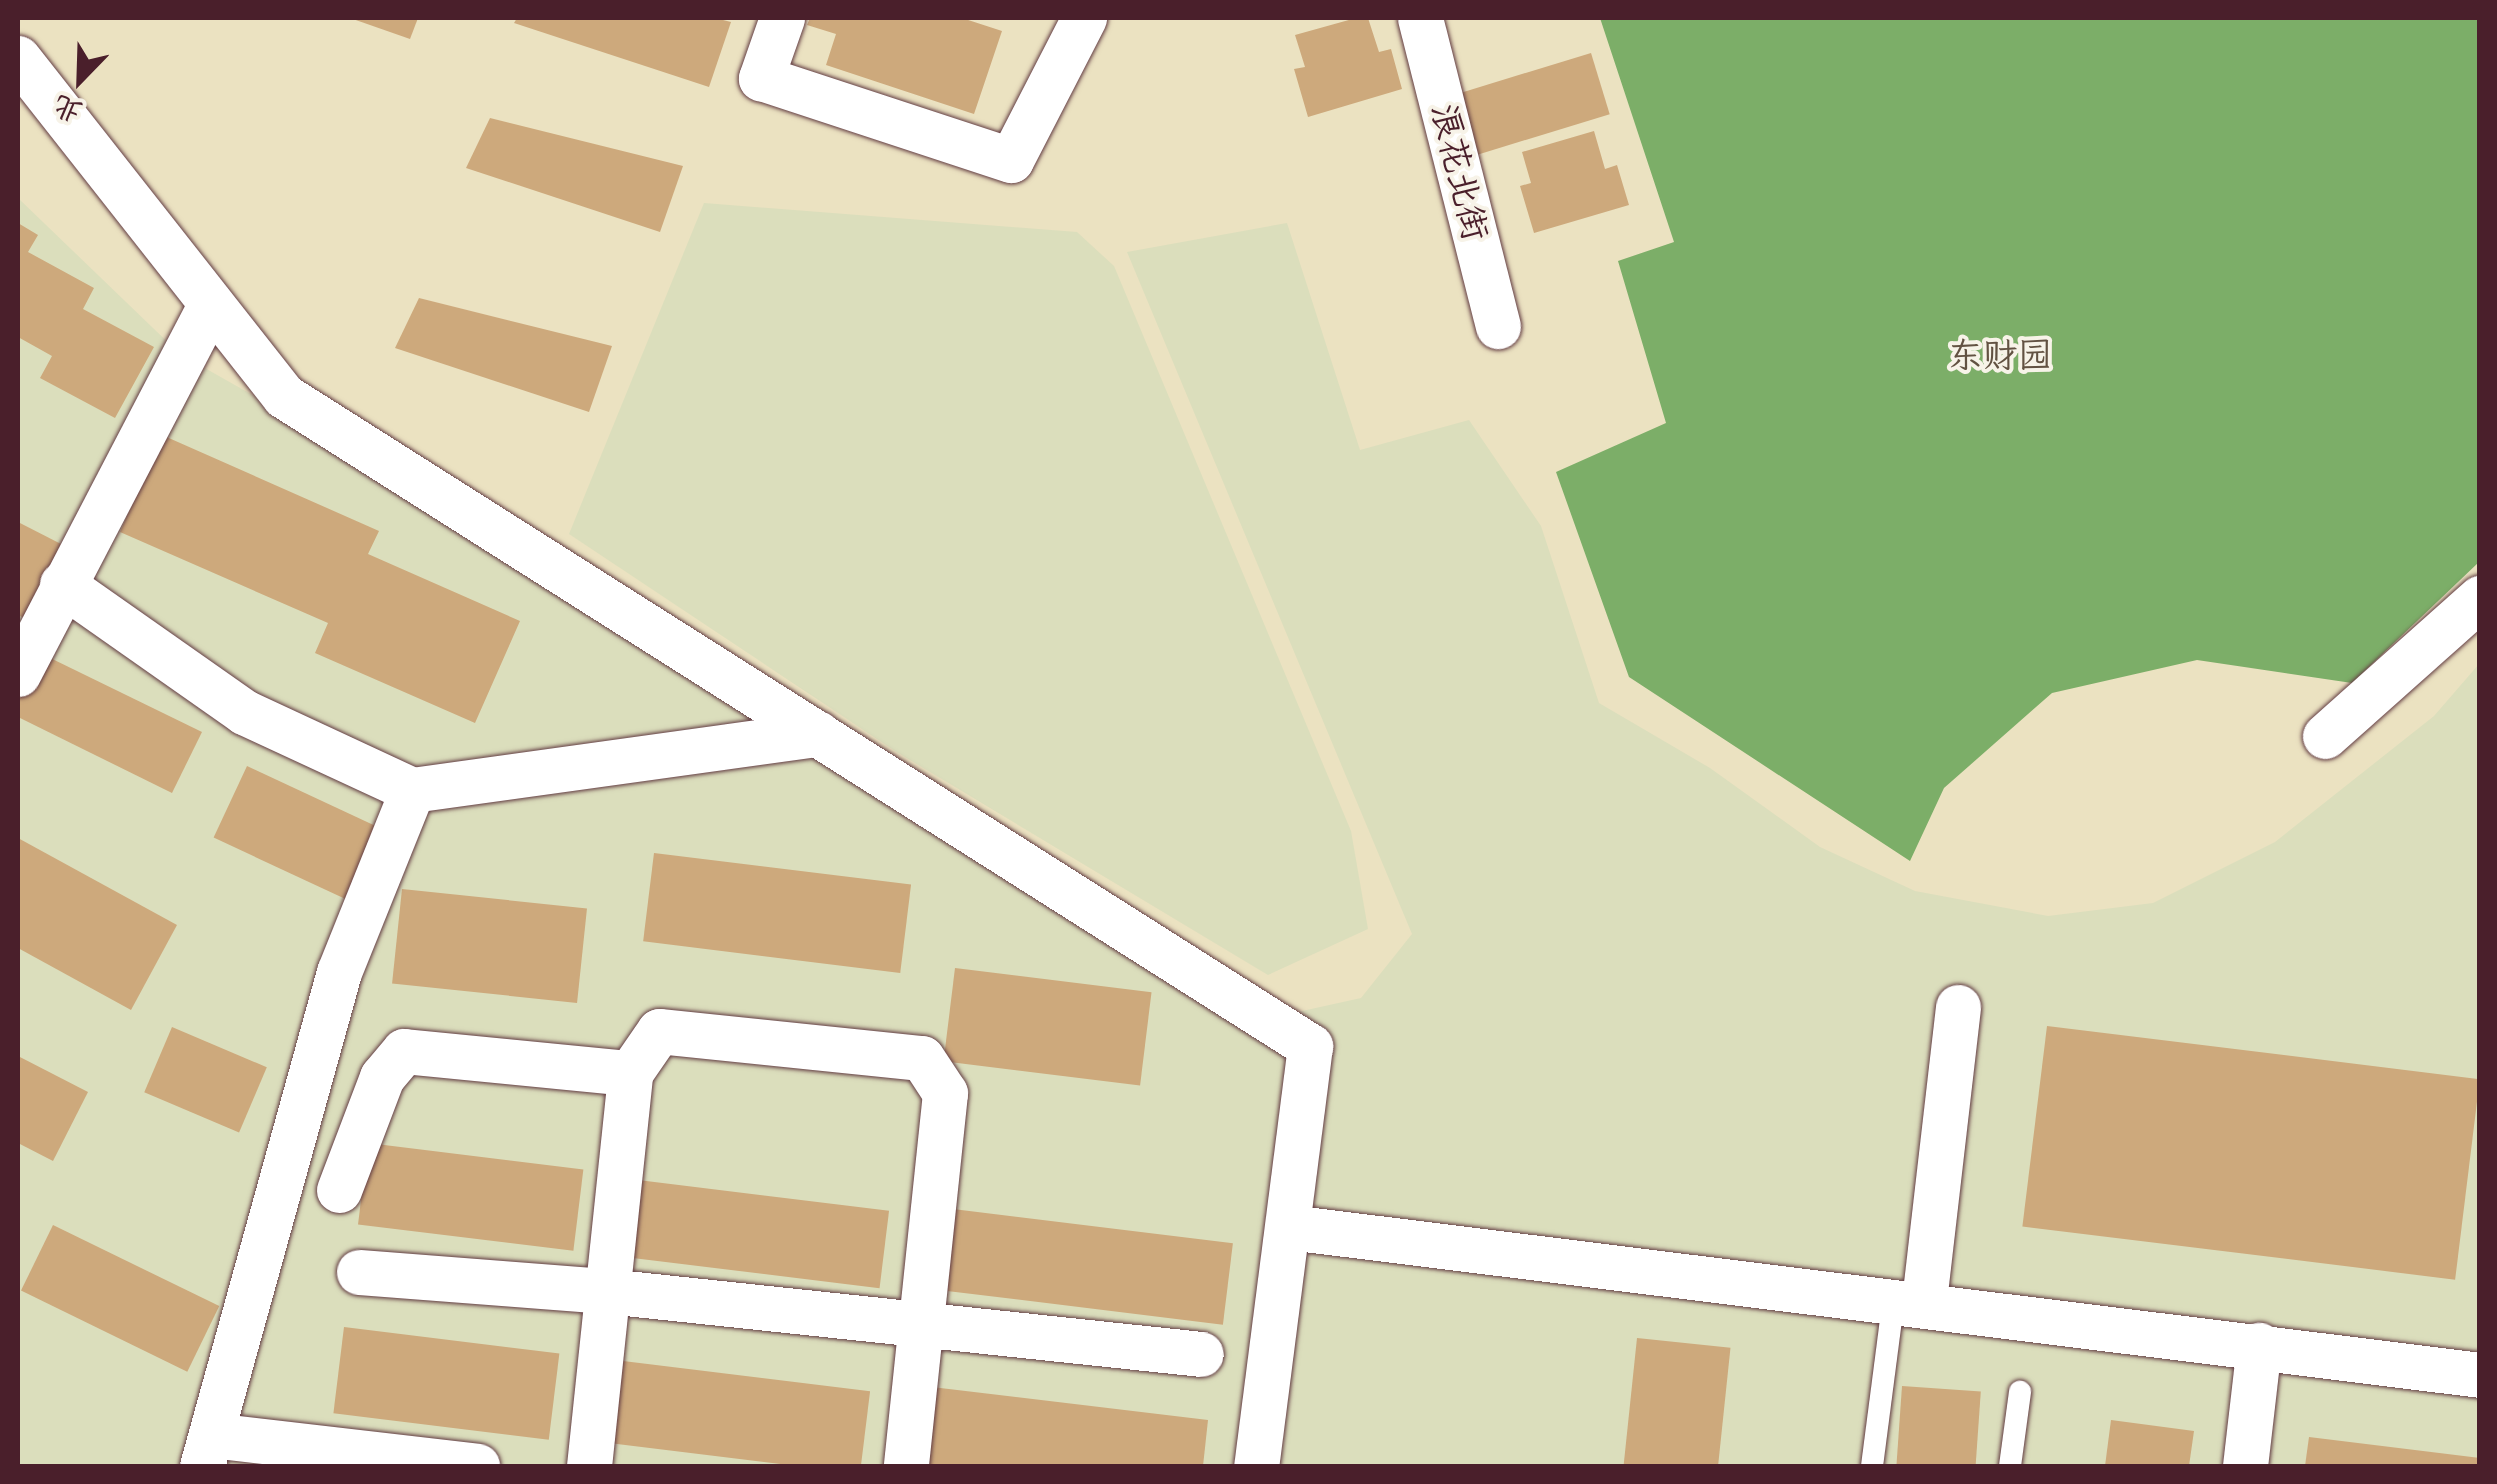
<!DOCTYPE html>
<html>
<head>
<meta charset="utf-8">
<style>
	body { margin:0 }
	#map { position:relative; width:2497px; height:1484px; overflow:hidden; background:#ebe2c1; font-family:Pangolin,"LXGW WenKai TC",sans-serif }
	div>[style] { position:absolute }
	.built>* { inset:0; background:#dbdebc }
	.forest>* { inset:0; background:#7cae68 }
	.building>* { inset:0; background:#cda97c; transform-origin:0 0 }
	.roads { filter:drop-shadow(0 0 2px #623c42) drop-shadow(0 0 2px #623c42) }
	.service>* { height:22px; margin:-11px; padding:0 11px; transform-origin:11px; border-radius:11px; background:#fff }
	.minor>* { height:45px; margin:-22.5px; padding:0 22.5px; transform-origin:22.5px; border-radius:22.5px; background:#fff }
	span { translate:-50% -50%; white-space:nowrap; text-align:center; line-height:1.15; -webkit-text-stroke:8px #f7f3e8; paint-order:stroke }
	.street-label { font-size:35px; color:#4a1f2b }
	.park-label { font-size:35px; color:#625242 }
	.frame { position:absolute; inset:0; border:20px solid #4a1f2b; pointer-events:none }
	.north { position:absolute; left:30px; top:30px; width:100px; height:100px; -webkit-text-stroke:8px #f7f3e8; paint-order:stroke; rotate:203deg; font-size:28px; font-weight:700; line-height:40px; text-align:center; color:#4a1f2b }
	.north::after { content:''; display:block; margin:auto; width:35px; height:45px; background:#4a1f2b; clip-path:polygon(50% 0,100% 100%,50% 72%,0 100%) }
</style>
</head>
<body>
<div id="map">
	<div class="built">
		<div style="clip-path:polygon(18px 198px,180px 354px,550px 563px,1293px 1013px,1361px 998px,1412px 934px,1127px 252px,1287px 223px,1360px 450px,1469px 420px,1541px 526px,1599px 703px,1710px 768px,1820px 847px,1915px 891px,2048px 916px,2153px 903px,2275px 842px,2434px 716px,2479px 664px,2479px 1466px,18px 1466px)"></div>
		<div style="clip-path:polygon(704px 203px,1077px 232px,1114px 266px,1351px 831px,1368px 929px,1268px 975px,895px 751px,569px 534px)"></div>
	</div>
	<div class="forest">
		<div style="clip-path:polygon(1600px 18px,2479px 18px,2479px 562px,2352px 683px,2197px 660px,2052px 693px,1944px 788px,1910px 861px,1629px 677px,1556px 472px,1666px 423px,1618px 261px,1674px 242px)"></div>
	</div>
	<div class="building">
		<div style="clip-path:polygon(350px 18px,418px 18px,410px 39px)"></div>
		<div style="clip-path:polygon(517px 18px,715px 18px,731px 22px,709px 87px,514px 23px)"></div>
		<div style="clip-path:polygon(810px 18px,962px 18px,1002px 31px,974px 114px,826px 65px,836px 34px,807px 25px)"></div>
		<div style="clip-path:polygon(1356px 18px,1368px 18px,1379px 52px,1391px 49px,1402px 89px,1308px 117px,1294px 69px,1305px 67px,1295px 35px)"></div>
		<div style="left:1591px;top:53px;width:64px;height:140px;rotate:73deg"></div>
		<div style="clip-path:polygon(490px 118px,683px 166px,660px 232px,466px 168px)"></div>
		<div style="clip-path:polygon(1594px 131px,1605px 169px,1617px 165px,1629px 205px,1534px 233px,1520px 186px,1531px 183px,1522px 152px)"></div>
		<div style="clip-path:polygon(18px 223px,38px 235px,28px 252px,94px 288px,83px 309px,154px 347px,115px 418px,40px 378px,52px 356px,18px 337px)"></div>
		<div style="clip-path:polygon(419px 298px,612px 346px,589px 412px,395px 348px)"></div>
		<div style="clip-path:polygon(162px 435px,379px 531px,368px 554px,520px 621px,475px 723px,315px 653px,328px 623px,120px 532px)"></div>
		<div style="clip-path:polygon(18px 522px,61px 544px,24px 618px,18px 615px)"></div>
		<div style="clip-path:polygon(40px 653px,202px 732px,172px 793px,18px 717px,18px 699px)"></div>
		<div style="left:247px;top:766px;width:152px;height:79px;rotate:25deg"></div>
		<div style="clip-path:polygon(18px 838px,177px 925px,131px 1010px,18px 948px)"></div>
		<div style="left:654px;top:853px;width:259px;height:89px;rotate:7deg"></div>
		<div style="left:402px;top:889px;width:186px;height:95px;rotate:6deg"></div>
		<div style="left:955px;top:968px;width:198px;height:94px;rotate:7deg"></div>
		<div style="left:2047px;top:1026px;width:436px;height:202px;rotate:7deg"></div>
		<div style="left:172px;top:1027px;width:103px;height:71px;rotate:23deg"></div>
		<div style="clip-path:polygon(18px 1056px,88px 1092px,53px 1161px,18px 1143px)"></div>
		<div style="left:368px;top:1143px;width:217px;height:82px;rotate:7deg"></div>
		<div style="left:630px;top:1179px;width:261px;height:78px;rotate:7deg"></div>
		<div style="left:953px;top:1209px;width:282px;height:82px;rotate:7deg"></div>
		<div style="left:53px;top:1225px;width:185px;height:73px;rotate:26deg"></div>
		<div style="left:344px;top:1327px;width:217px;height:87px;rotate:7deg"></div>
		<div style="left:1637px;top:1338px;width:94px;height:129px;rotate:6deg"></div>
		<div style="left:615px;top:1360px;width:257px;height:83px;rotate:7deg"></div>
		<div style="left:1902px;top:1386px;width:79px;height:80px;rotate:4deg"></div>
		<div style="clip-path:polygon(932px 1387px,1208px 1420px,1203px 1466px,923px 1466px)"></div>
		<div style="clip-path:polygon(2111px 1420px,2194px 1431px,2189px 1466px,2105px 1466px)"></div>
		<div style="clip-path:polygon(2309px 1437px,2480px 1458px,2480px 1466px,2305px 1466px)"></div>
	</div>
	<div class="roads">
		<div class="service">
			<div style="left:1872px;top:1466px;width:170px;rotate:-82.6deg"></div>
			<div style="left:2010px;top:1466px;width:75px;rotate:-82.3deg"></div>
		</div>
		<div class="minor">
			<div style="left:782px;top:18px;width:64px;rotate:109.3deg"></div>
			<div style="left:761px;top:78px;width:263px;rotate:18.2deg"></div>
			<div style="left:1011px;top:160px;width:160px;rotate:-62.8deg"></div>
			<div style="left:1420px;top:18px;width:318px;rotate:75.8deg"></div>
			<div style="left:18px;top:58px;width:430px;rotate:51.8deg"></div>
			<div style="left:284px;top:396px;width:1215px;rotate:32.36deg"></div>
			<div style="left:1310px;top:1046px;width:423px;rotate:97.3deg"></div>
			<div style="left:62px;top:584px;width:223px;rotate:35.1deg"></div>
			<div style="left:244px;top:712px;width:185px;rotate:24.9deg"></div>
			<div style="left:412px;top:790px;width:410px;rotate:-7.9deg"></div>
			<div style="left:18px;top:674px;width:417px;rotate:-62.5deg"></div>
			<div style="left:2325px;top:736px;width:208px;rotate:-41.7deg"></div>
			<div style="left:339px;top:1190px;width:121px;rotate:-69.2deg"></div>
			<div style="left:382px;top:1077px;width:34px;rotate:-50deg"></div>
			<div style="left:404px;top:1051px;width:227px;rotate:5.6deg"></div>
			<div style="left:1289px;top:1227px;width:1200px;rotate:7.08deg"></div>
			<div style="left:359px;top:1272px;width:249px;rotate:4.4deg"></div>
			<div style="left:607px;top:1291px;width:597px;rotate:6.05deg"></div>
			<div style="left:1924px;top:1301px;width:296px;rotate:-83.4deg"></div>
			<div style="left:211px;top:1435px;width:268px;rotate:6.6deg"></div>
			<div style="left:202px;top:1466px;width:513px;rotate:-74.5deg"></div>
			<div style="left:339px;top:972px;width:196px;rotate:-68.1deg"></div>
			<div style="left:589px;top:1466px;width:395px;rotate:-84deg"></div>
			<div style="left:630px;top:1073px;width:51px;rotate:-55.4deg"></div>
			<div style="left:659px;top:1031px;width:264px;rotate:5.9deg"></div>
			<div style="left:922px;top:1058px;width:42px;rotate:56.7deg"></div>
			<div style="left:945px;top:1093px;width:375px;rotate:96deg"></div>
			<div style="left:2245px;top:1466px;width:122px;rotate:-83.4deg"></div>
		</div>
	</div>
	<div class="street-label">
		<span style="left:1459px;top:172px;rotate:76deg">浪花北街</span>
	</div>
	<div class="park-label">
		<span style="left:2000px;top:356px">东财园</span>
	</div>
	<div class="frame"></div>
	<div class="north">北</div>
</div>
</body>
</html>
